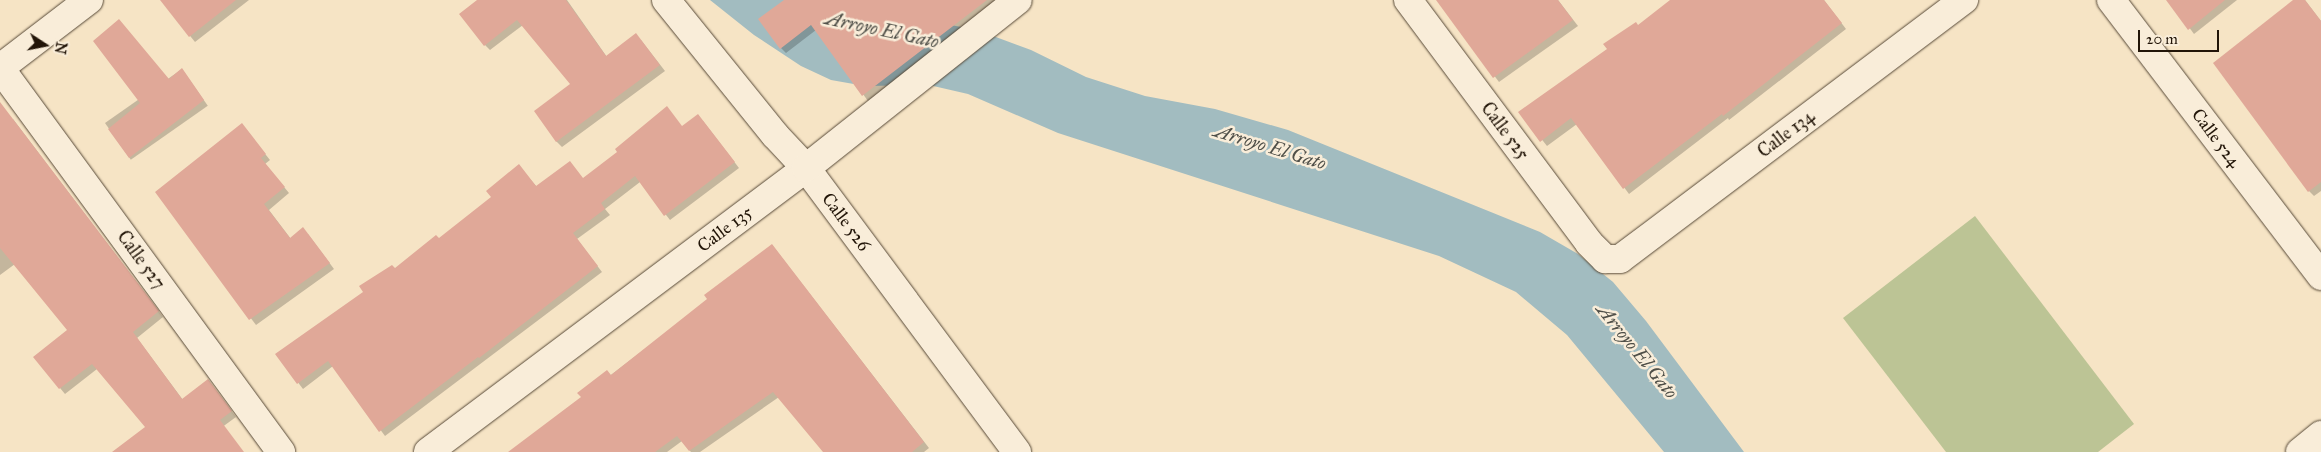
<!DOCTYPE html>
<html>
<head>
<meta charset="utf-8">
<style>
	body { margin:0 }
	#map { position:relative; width:2321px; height:452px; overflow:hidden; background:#f6e4c5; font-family:"IM FELL Great Primer",serif }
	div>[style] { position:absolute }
	.green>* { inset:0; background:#bcc495 }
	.water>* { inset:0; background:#a2bcc0 }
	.shadow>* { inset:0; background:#0003; transform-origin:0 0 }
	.building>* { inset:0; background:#e0a898 }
	.roads { filter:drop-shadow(0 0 1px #574937) drop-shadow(0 0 1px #574937) }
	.street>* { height:28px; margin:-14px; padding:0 14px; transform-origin:14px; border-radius:14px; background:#f9edd9 }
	span { translate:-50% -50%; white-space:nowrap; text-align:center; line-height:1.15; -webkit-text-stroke:5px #f9edd9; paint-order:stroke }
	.street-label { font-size:18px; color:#221508 }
	.water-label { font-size:19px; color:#4f4f48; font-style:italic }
	.north { position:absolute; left:20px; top:20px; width:50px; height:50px; -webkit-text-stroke:4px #f9edd9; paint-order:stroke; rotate:101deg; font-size:14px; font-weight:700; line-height:20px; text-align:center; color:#221508 }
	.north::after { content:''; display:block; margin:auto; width:18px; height:22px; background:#221508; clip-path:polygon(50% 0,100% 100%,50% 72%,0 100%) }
	.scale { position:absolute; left:2138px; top:30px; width:81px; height:22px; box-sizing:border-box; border:2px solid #221508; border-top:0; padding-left:6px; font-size:15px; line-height:18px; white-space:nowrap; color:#221508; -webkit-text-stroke:4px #f9edd9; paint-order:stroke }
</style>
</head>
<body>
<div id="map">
	<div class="green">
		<div style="clip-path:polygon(1975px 216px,2134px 424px,2098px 452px,1946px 452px,1843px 318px)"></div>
	</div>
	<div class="water">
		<div style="clip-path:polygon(710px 0,819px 0,977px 30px,1031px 50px,1086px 77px,1145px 96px,1215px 109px,1288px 130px,1540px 232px,1578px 254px,1613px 282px,1646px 321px,1744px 452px,1664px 452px,1567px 335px,1516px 292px,1439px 256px,1058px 133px,968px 94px,929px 85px,865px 86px,831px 80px,801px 66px,754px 35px)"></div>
	</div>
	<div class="shadow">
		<div style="clip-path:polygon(161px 0,249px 0,195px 42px)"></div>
		<div style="clip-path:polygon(479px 0,567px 0,607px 57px,641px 40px,665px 71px,562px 147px,556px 141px,572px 84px,523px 25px,490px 50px,485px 45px)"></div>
		<div style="clip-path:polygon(787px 0,1003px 0,868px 101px,816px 30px,786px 53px,781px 48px)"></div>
		<div style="clip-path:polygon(1437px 0,1558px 0,1578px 26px,1499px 82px)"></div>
		<div style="clip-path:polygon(1672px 0,1824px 0,1846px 29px,1729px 120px,1728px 118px,1629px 194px,1577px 124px,1547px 146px,1520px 112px,1609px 49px)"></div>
		<div style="clip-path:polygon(2169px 0,2237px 0,2194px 34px)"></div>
		<div style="clip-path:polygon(2295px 0,2305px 0,2321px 21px,2321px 191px,2314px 196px,2309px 191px)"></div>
		<div style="left:182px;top:69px;width:45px;height:94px;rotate:55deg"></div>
		<div style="clip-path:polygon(0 119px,13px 119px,163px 317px,137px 338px,183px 400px,208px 380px,236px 417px,188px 452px,114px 452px,147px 427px,97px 369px,65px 394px,60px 388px,69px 331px,15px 264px,0 275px)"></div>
		<div style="clip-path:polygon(703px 121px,739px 168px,670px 220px,640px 182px,605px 209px,610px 215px,577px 239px,602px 272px,385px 436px,333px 366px,303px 389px,277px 355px,439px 240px,493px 198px,519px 166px,537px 187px,584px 179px,683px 127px)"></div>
		<div style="clip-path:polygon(242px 125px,270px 160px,265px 164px,289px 193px,269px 210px,291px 239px,308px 234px,334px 269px,256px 325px,156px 192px)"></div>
		<div style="clip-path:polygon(772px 245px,929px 448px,924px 452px,825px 452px,779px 397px,700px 452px,691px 452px,682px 441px,667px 452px,510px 452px,709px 300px)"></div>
	</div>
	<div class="building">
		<div style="clip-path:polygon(160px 0,236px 0,189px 37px)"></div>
		<div style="clip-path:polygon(477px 0,566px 0,606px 56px,636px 33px,660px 65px,556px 142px,534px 111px,570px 84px,517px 20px,484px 46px,459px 14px)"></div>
		<div style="clip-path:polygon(784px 0,987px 0,862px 96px,811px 25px,780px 49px,758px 19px)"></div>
		<div style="clip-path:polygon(1436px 0,1558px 0,1573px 20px,1493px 78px)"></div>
		<div style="clip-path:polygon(1670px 0,1824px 0,1842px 23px,1723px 116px,1722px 114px,1623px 189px,1571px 118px,1540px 142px,1518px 112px,1607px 49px,1603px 44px,1636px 22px,1638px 25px)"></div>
		<div style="clip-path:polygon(2166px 0,2225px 0,2188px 30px)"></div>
		<div style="clip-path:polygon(2293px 0,2305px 0,2321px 21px,2321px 182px,2308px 192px,2213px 63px)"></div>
		<div style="clip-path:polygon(119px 19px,169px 79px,182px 68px,204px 100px,129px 158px,108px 129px,140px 103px,93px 41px)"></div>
		<div style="clip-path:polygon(0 102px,159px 311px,133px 332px,182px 399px,208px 379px,232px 411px,220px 420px,244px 452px,112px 452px,145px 427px,92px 364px,59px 389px,33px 357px,67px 330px,0 248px)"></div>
		<div style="clip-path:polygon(667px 106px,682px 126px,698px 114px,735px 162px,664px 216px,635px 176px,601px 203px,605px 209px,573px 233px,598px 266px,479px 358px,478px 357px,379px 432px,328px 361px,297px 384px,275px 354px,363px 292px,359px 286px,392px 265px,395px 268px,436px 235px,439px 238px,491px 197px,486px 191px,519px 164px,536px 186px,570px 161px,583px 178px,617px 152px,615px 149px)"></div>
		<div style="clip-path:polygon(242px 123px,266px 154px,261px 158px,285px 187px,264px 204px,290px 238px,303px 227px,330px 263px,249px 320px,155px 192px)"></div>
		<div style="clip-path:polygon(772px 244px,924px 442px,912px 452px,823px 452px,773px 392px,689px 451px,677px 436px,655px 452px,508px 452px,581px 397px,577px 393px,607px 370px,611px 375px,707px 299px,704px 295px)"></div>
	</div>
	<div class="roads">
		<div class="street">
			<div style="left:666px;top:0;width:174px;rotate:51.1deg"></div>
			<div style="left:775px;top:135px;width:45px;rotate:46.8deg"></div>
			<div style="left:806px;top:168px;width:354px;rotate:53.4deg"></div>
			<div style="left:1408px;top:0;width:303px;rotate:53.3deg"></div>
			<div style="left:1589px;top:243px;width:23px;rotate:45deg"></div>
			<div style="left:1605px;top:259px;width:15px"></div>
			<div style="left:1620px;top:259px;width:431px;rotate:-37deg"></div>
			<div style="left:2111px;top:0;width:347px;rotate:52.7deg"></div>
			<div style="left:0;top:68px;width:476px;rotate:53.8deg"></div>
			<div style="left:0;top:68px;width:112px;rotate:-37.4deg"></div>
			<div style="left:428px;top:452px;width:473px;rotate:-36.9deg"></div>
			<div style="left:806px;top:168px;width:270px;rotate:-38.4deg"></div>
			<div style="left:2300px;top:452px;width:27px;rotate:-39deg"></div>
		</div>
	</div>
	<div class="street-label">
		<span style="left:1505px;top:131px;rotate:53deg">Calle 525</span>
		<span style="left:1786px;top:134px;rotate:-37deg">Calle 134</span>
		<span style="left:2216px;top:138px;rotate:53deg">Calle 524</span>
		<span style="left:846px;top:222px;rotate:53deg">Calle 526</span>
		<span style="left:725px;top:229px;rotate:-37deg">Calle 135</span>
		<span style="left:141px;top:260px;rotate:54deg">Calle 527</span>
	</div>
	<div class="water-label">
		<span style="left:882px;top:30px;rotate:12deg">Arroyo El Gato</span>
		<span style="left:1270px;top:147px;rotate:17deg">Arroyo El Gato</span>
		<span style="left:1637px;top:351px;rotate:51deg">Arroyo El Gato</span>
	</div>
	<div class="north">N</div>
	<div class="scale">20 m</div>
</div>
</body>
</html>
